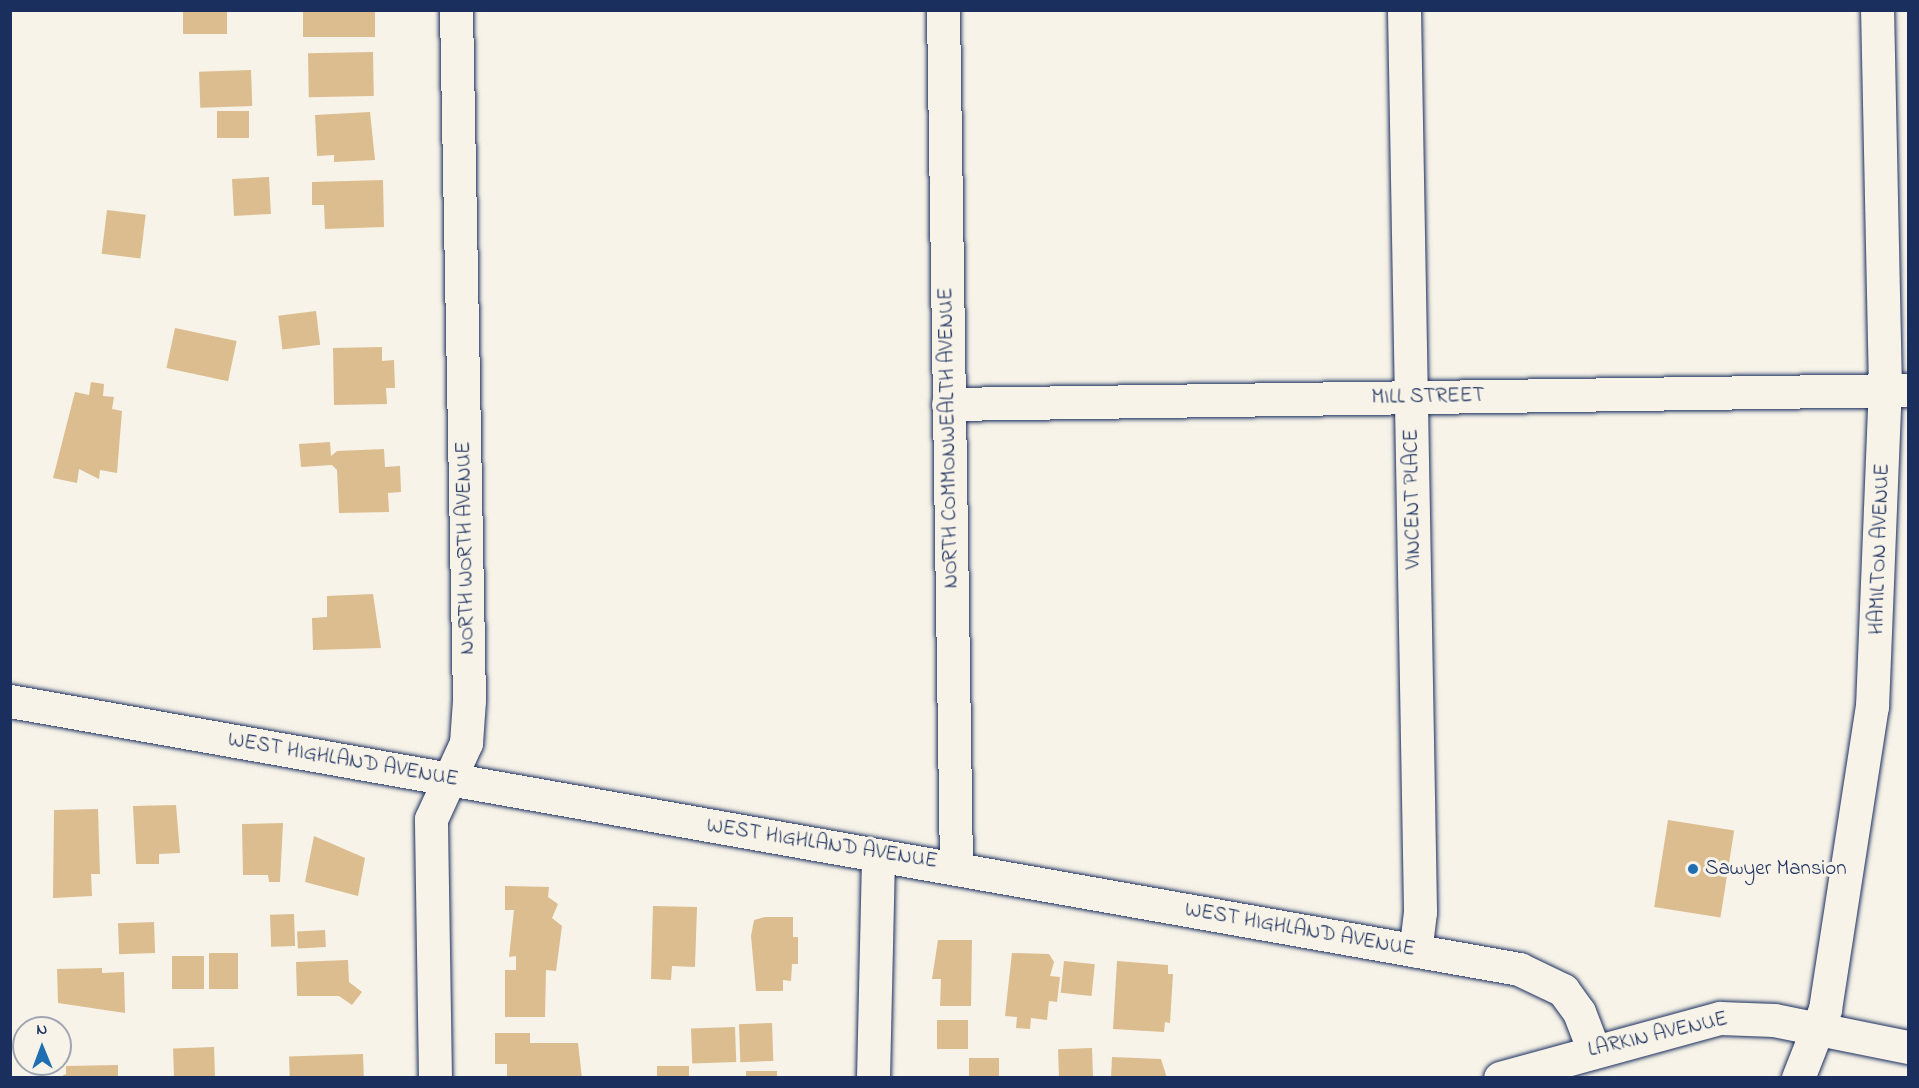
<!DOCTYPE html>
<html>
<head>
<meta charset="utf-8">
<style>
	body { margin:0 }
	#map { position:relative; width:1919px; height:1088px; overflow:hidden; background:#f7f3e8; font-family:"Indie Flower",sans-serif }
	div>[style] { position:absolute }
	.building>* { inset:0; background:#dbbd8f; transform-origin:0 0 }
	.roads { filter:drop-shadow(0 0 2px #1b2f5e) drop-shadow(0 0 2px #1b2f5e) }
	.street>* { height:33px; margin:-16.5px; padding:0 16.5px; transform-origin:16.5px; border-radius:16.5px; background:#f7f3e8 }
	.secondary>* { height:33px; margin:-16.5px; padding:0 16.5px; transform-origin:16.5px; border-radius:16.5px; background:#f7f3e8 }
	.dots>* { width:16px; height:16px; translate:-50% -50%; box-sizing:border-box; border:3px solid #f7f3e8; border-radius:50% }
	span { translate:-50% -50%; white-space:nowrap; text-align:center; line-height:1.15; -webkit-text-stroke:6px #f7f3e8; paint-order:stroke }
	.street-label { font-size:21px; color:#1b2f5e }
	.poi-label { font-size:21px; color:#1b2f5e }
	.left { translate:0 -50%; text-align:left }
	.frame { position:absolute; inset:0; border:12px solid #1b2f5e; pointer-events:none }
	.north { position:absolute; left:12px; top:1016px; width:60px; height:60px; box-sizing:border-box; background:#f7f3e8; border:2px solid #9fa5b1; border-radius:50%; rotate:359deg; font-size:16px; font-weight:700; line-height:24px; text-align:center; color:#1b2f5e }
	.north::after { content:''; display:block; margin:auto; width:21px; height:27px; background:#1f6fb2; clip-path:polygon(50% 0,100% 100%,50% 72%,0 100%) }
</style>
</head>
<body>
<div id="map">
	<div class="building">
		<div style="left:183px;top:10px;width:44px;height:24px"></div>
		<div style="left:303px;top:10px;width:72px;height:27px"></div>
		<div style="left:373px;top:52px;width:44px;height:65px;rotate:89deg"></div>
		<div style="left:251px;top:70px;width:36px;height:52px;rotate:88deg"></div>
		<div style="left:217px;top:111px;width:32px;height:27px"></div>
		<div style="clip-path:polygon(370px 112px,375px 160px,334px 162px,334px 155px,317px 156px,315px 115px)"></div>
		<div style="left:269px;top:177px;width:37px;height:37px;rotate:87deg"></div>
		<div style="clip-path:polygon(383px 180px,384px 227px,325px 229px,324px 205px,312px 205px,312px 182px)"></div>
		<div style="left:107px;top:210px;width:39px;height:44px;rotate:7deg"></div>
		<div style="left:316px;top:311px;width:34px;height:38px;rotate:83deg"></div>
		<div style="left:175px;top:328px;width:63px;height:41px;rotate:12deg"></div>
		<div style="clip-path:polygon(382px 347px,382px 361px,394px 360px,395px 388px,386px 388px,387px 404px,334px 405px,333px 348px)"></div>
		<div style="clip-path:polygon(91px 382px,104px 384px,103px 396px,114px 397px,112px 409px,122px 411px,117px 473px,100px 470px,99px 479px,79px 469px,77px 483px,53px 478px,75px 392px,89px 395px)"></div>
		<div style="clip-path:polygon(330px 442px,331px 456px,337px 451px,384px 449px,385px 467px,400px 466px,401px 492px,388px 493px,389px 512px,339px 513px,337px 470px,332px 465px,301px 467px,299px 444px)"></div>
		<div style="clip-path:polygon(373px 594px,381px 648px,313px 650px,312px 618px,327px 617px,327px 596px)"></div>
		<div style="clip-path:polygon(176px 805px,180px 853px,159px 854px,159px 864px,136px 864px,133px 806px)"></div>
		<div style="clip-path:polygon(98px 809px,100px 874px,91px 874px,92px 896px,53px 898px,54px 810px)"></div>
		<div style="left:1668px;top:820px;width:67px;height:88px;rotate:9deg"></div>
		<div style="clip-path:polygon(283px 823px,280px 882px,269px 882px,268px 875px,243px 875px,242px 824px)"></div>
		<div style="clip-path:polygon(314px 836px,365px 858px,358px 896px,305px 882px)"></div>
		<div style="clip-path:polygon(505px 886px,549px 887px,548px 897px,558px 904px,552px 918px,562px 926px,556px 971px,546px 970px,545px 1017px,505px 1017px,505px 970px,516px 970px,516px 956px,509px 957px,514px 910px,505px 910px)"></div>
		<div style="clip-path:polygon(653px 906px,697px 907px,695px 967px,672px 966px,671px 980px,651px 979px)"></div>
		<div style="left:294px;top:914px;width:32px;height:24px;rotate:88deg"></div>
		<div style="clip-path:polygon(765px 917px,793px 917px,793px 937px,798px 937px,798px 964px,792px 964px,791px 981px,783px 980px,783px 991px,756px 991px,751px 936px,754px 920px)"></div>
		<div style="left:154px;top:922px;width:31px;height:36px;rotate:88deg"></div>
		<div style="left:325px;top:930px;width:17px;height:28px;rotate:87deg"></div>
		<div style="clip-path:polygon(938px 940px,972px 940px,971px 1006px,940px 1006px,941px 979px,932px 979px)"></div>
		<div style="left:209px;top:953px;width:29px;height:36px"></div>
		<div style="clip-path:polygon(1012px 953px,1049px 954px,1054px 962px,1050px 976px,1060px 977px,1057px 1002px,1049px 1001px,1047px 1020px,1031px 1018px,1030px 1029px,1016px 1028px,1017px 1017px,1005px 1016px)"></div>
		<div style="left:172px;top:956px;width:32px;height:33px"></div>
		<div style="clip-path:polygon(348px 960px,349px 982px,362px 992px,352px 1005px,339px 996px,297px 996px,296px 962px)"></div>
		<div style="left:1064px;top:961px;width:31px;height:32px;rotate:6deg"></div>
		<div style="clip-path:polygon(1117px 961px,1168px 965px,1168px 974px,1173px 974px,1170px 1023px,1165px 1022px,1164px 1032px,1113px 1029px)"></div>
		<div style="clip-path:polygon(102px 968px,102px 973px,124px 972px,125px 1013px,58px 1003px,57px 969px)"></div>
		<div style="left:937px;top:1020px;width:31px;height:29px"></div>
		<div style="left:772px;top:1023px;width:38px;height:33px;rotate:88deg"></div>
		<div style="left:735px;top:1027px;width:35px;height:44px;rotate:88deg"></div>
		<div style="clip-path:polygon(495px 1033px,530px 1033px,530px 1043px,578px 1043px,582px 1078px,507px 1078px,507px 1064px,495px 1064px)"></div>
		<div style="left:214px;top:1047px;width:29px;height:41px;rotate:88deg"></div>
		<div style="left:1092px;top:1048px;width:29px;height:34px;rotate:88deg"></div>
		<div style="left:363px;top:1054px;width:24px;height:74px;rotate:88deg"></div>
		<div style="clip-path:polygon(1112px 1057px,1161px 1059px,1167px 1078px,1111px 1078px)"></div>
		<div style="left:999px;top:1058px;width:20px;height:30px;rotate:90deg"></div>
		<div style="clip-path:polygon(118px 1065px,118px 1078px,58px 1078px,66px 1074px,66px 1066px)"></div>
		<div style="left:689px;top:1066px;width:12px;height:32px;rotate:90deg"></div>
		<div style="left:746px;top:1071px;width:31px;height:7px"></div>
	</div>
	<div class="roads">
		<div class="street">
			<div style="left:943px;top:10px;width:856px;rotate:89.13deg"></div>
			<div style="left:1404px;top:10px;width:902px;rotate:88.98deg"></div>
			<div style="left:1420px;top:912px;width:39px;rotate:97deg"></div>
			<div style="left:948px;top:404px;width:960px;rotate:-0.84deg"></div>
			<div style="left:435px;top:1078px;width:259px;rotate:-90.9deg"></div>
			<div style="left:431px;top:819px;width:84px;rotate:-65.3deg"></div>
			<div style="left:466px;top:743px;width:43px;rotate:-86deg"></div>
			<div style="left:469px;top:700px;width:690px;rotate:-91.08deg"></div>
			<div style="left:873px;top:1078px;width:222px;rotate:-88.7deg"></div>
			<div style="left:1798px;top:1078px;width:74px;rotate:-68.6deg"></div>
			<div style="left:1825px;top:1009px;width:306px;rotate:-81.2deg"></div>
			<div style="left:1872px;top:707px;width:318px;rotate:-87.7deg"></div>
			<div style="left:1885px;top:389px;width:379px;rotate:-91.2deg"></div>
		</div>
		<div class="secondary">
			<div style="left:10px;top:701px;width:1533px;rotate:10.07deg"></div>
			<div style="left:1519px;top:969px;width:49px;rotate:25.5deg"></div>
			<div style="left:1563px;top:990px;width:27px;rotate:54deg"></div>
			<div style="left:1579px;top:1012px;width:40px;rotate:69deg"></div>
			<div style="left:1500px;top:1078px;width:228px;rotate:-15.3deg"></div>
			<div style="left:1720px;top:1018px;width:54px;rotate:2.1deg"></div>
			<div style="left:1774px;top:1020px;width:137px;rotate:11.4deg"></div>
		</div>
	</div>
	<div class="dots">
		<div style="left:1693px;top:869px;background:#1f6fb2"></div>
	</div>
	<div class="street-label">
		<span style="left:1428px;top:397px;rotate:-1deg">MILL STREET</span>
		<span style="left:949px;top:438px;rotate:-91deg">NORTH COMMONWEALTH AVENUE</span>
		<span style="left:1413px;top:499px;rotate:-91deg">VINCENT PLACE</span>
		<span style="left:466px;top:548px;rotate:-91deg">NORTH WORTH AVENUE</span>
		<span style="left:1880px;top:549px;rotate:-88deg">HAMILTON AVENUE</span>
		<span style="left:343px;top:760px;rotate:10deg">WEST HIGHLAND AVENUE</span>
		<span style="left:822px;top:844px;rotate:9deg">WEST HIGHLAND AVENUE</span>
		<span style="left:1300px;top:930px;rotate:10deg">WEST HIGHLAND AVENUE</span>
		<span style="left:1658px;top:1035px;rotate:-13deg">LARKIN AVENUE</span>
	</div>
	<div class="poi-label">
		<span class="left" style="left:1705px;top:869px">Sawyer Mansion</span>
	</div>
	<div class="frame"></div>
	<div class="north">N</div>
</div>
</body>
</html>
